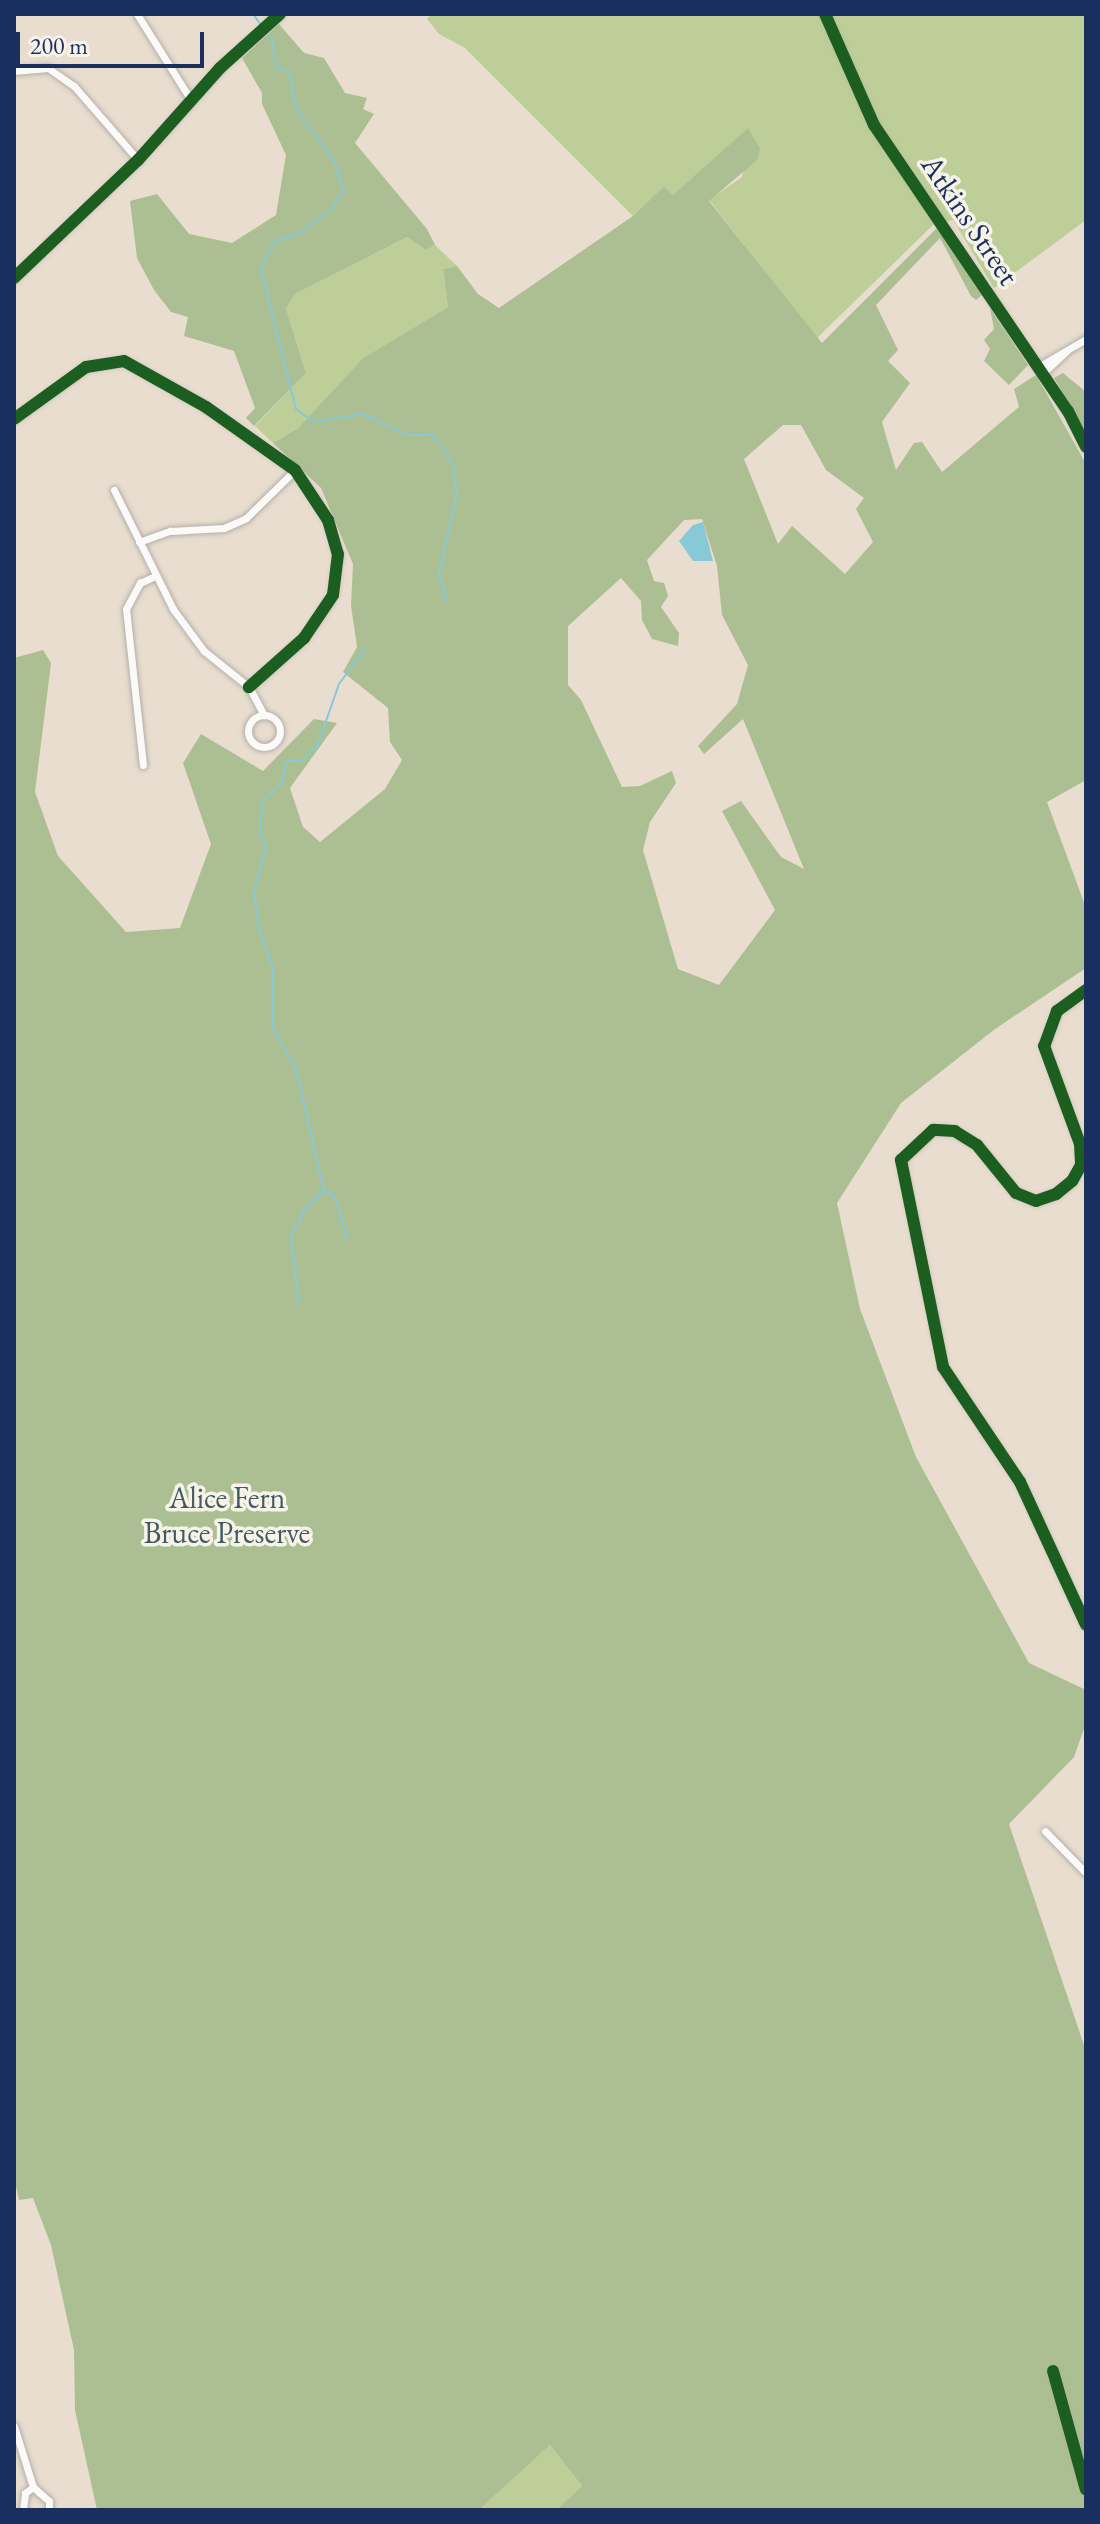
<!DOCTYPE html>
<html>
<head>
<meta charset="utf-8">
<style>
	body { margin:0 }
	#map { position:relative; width:1100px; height:2524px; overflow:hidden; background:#e8ddce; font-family:"EB Garamond",serif }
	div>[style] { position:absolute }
	.green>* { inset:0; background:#bdce98 }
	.forest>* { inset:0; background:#acbf92 }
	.water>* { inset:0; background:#87c9d6 }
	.stream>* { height:2px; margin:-1px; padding:0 1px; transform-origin:1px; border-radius:1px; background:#87c9d6 }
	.roads { filter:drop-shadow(0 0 2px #b4afaa) drop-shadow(0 0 2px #b4afaa) }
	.street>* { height:7px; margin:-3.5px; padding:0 3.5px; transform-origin:3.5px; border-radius:3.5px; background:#fcfaf8 }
	.street>.ring { margin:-3.5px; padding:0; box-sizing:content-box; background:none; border:7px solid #fcfaf8; border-radius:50% }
	.cycleway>* { height:12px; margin:-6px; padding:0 6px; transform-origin:6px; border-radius:6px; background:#1b5e20 }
	span { translate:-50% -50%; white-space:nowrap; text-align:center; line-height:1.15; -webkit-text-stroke:7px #f7f3e8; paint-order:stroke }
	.street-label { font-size:30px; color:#1b2f5e }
	.park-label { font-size:30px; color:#415b62 }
	.frame { position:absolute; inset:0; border:16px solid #1b2f5e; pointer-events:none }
	.scale { position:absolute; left:16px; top:32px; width:188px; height:36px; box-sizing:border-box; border:4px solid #1b2f5e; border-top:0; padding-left:10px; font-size:24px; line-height:28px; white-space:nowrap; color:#1b2f5e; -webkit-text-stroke:6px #f7f3e8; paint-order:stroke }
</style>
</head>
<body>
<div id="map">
	<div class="green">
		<div style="clip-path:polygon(432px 14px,1086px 14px,1086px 220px,994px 288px,953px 220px,934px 224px,817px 338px,709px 200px,742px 177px,749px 129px,673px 195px,664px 186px,633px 216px,465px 48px,439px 34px,427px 19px)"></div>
		<div style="clip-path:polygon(407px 237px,426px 250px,435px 245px,457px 266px,443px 269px,448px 307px,363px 358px,298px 428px,273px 443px,255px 426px,306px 373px,286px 309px,295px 294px)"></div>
		<div style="clip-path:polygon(550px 2445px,582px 2486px,556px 2510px,479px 2510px)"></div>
	</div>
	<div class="forest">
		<div style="clip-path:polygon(279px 24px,304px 53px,324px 58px,345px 93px,367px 98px,363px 109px,374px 114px,355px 143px,427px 229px,435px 245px,426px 250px,407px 237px,295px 294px,286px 309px,306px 373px,254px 426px,246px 418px,255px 408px,234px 351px,184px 336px,188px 317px,171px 312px,154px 290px,137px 258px,130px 201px,157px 194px,189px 234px,232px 243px,276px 215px,286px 155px,262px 104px,262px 93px,242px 58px)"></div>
		<div style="clip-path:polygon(evenodd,748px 128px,760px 149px,757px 160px,709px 201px,822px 343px,939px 226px,982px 295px,976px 300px,971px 296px,940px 238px,876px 305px,898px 350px,888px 361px,910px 383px,882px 422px,896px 470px,914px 443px,922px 442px,942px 472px,1019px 407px,1014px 389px,1036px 375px,1086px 464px,1086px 780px,1047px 802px,1086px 908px,1086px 968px,995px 1029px,901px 1103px,837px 1203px,860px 1309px,916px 1457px,1029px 1663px,1086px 1690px,1086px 1723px,1074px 1757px,1009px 1824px,1086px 2051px,1086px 2510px,556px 2510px,582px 2486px,550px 2445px,479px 2510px,97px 2510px,75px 2410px,74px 2350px,51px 2245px,33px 2198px,19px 2200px,14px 2178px,14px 658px,43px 650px,51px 663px,35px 792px,58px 856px,126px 932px,180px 928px,211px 844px,183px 763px,201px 734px,263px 771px,314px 719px,337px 723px,290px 788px,303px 827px,320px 842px,385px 789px,402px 760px,390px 742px,388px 708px,343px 672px,357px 647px,351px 606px,353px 564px,321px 488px,273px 443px,298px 428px,363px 358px,448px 307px,443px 269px,457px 266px,478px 294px,499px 308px,633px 216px,664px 186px,673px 195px,748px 128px,783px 425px,801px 425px,826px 470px,864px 498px,856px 509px,873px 542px,845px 574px,792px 526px,778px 544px,744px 459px,783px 425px,748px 128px,702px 519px,717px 566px,722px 615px,748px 665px,737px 704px,698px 746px,704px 754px,743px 719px,804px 869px,781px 857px,741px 801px,722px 811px,775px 910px,719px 985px,678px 969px,643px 850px,650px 822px,676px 783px,672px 771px,640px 786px,622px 787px,581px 700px,568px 685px,568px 626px,621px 578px,641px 601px,642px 620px,652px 639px,678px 646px,679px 633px,661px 607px,668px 596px,664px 583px,654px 581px,647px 560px,684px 520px,702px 519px)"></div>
		<div style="clip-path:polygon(990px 308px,1028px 365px,1009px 385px,984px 361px,990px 349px,984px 340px,994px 329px)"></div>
		<div style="clip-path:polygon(1063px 373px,1086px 392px,1086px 433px,1054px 378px)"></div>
	</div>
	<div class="water">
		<div style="clip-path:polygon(703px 522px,713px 561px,693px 561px,679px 541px,693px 525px)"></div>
	</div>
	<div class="stream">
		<div style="left:253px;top:14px;width:14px;rotate:54deg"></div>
		<div style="left:271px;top:36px;width:31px;rotate:81deg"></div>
		<div style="left:276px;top:67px;width:15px;rotate:20deg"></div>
		<div style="left:290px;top:72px;width:35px;rotate:82deg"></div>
		<div style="left:295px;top:107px;width:70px;rotate:54.3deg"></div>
		<div style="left:336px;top:164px;width:27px;rotate:75deg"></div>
		<div style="left:343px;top:190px;width:23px;rotate:121deg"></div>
		<div style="left:331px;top:210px;width:41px;rotate:144deg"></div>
		<div style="left:298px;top:234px;width:25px;rotate:162deg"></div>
		<div style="left:274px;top:242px;width:29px;rotate:117deg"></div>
		<div style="left:261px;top:268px;width:145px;rotate:76.1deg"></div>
		<div style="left:296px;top:409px;width:22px;rotate:36deg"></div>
		<div style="left:314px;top:422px;width:50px;rotate:-9.3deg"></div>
		<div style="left:363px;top:414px;width:50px;rotate:25deg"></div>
		<div style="left:408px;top:435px;width:24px"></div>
		<div style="left:432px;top:435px;width:15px;rotate:48deg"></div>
		<div style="left:442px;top:446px;width:22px;rotate:60deg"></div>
		<div style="left:453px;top:465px;width:28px;rotate:82deg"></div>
		<div style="left:457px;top:493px;width:83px;rotate:102.5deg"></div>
		<div style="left:439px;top:574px;width:29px;rotate:74deg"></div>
		<div style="left:347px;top:1238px;width:45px;rotate:-106.8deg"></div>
		<div style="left:334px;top:1195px;width:11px;rotate:-153deg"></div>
		<div style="left:324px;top:1190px;width:124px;rotate:-103deg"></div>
		<div style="left:296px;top:1069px;width:47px;rotate:-119.3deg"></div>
		<div style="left:273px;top:1028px;width:64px;rotate:-90.9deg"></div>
		<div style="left:272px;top:964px;width:38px;rotate:-110deg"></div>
		<div style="left:259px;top:928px;width:37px;rotate:-98deg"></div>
		<div style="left:254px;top:891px;width:46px;rotate:-74.7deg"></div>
		<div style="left:266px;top:847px;width:14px;rotate:-115deg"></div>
		<div style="left:260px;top:834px;width:31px;rotate:-86deg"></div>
		<div style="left:262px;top:803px;width:28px;rotate:-45deg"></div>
		<div style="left:282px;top:783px;width:22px;rotate:-80deg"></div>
		<div style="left:286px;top:761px;width:15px"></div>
		<div style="left:301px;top:761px;width:21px;rotate:-41deg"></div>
		<div style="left:317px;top:747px;width:67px;rotate:-70.8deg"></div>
		<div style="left:339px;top:684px;width:44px;rotate:-53.4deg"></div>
		<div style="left:299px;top:1305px;width:69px;rotate:-96.6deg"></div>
		<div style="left:291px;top:1236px;width:32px;rotate:-62deg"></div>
		<div style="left:306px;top:1208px;width:24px;rotate:-45deg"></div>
	</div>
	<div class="roads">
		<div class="street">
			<div style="left:137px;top:14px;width:102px;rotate:57.9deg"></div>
			<div style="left:825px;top:14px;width:121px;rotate:66.2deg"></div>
			<div style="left:874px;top:125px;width:346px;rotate:55.9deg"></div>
			<div style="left:1068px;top:411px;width:40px;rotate:63.4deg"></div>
			<div style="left:14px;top:71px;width:34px;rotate:-5deg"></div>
			<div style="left:48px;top:68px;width:32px;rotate:35deg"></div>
			<div style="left:74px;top:86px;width:98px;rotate:49.1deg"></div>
			<div style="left:14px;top:278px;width:171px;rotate:-43.6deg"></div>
			<div style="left:138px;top:160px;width:123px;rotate:-48.3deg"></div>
			<div style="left:220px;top:68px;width:81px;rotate:-42deg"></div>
			<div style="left:1038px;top:367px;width:56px;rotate:-30.3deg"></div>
			<div style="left:1043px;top:373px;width:33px;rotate:-43deg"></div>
			<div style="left:14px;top:419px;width:89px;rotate:-35.8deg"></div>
			<div style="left:86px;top:367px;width:38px;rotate:-9deg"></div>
			<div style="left:124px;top:361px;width:94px;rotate:29.3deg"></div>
			<div style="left:206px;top:407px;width:109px;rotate:35.3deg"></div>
			<div style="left:295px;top:470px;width:60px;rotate:56.6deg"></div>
			<div style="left:328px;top:520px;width:35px;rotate:74deg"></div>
			<div style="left:338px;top:554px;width:41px;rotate:97deg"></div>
			<div style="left:333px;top:595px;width:52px;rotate:124deg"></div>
			<div style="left:304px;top:638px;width:74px;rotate:138.3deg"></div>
			<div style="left:114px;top:490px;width:133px;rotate:63.6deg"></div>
			<div style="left:173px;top:609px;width:52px;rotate:53.6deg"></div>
			<div style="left:204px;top:651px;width:58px;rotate:38.7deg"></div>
			<div style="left:249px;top:687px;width:32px;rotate:62deg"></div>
			<div style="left:139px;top:542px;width:33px;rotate:-20deg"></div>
			<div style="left:170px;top:531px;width:54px;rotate:-3.2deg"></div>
			<div style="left:224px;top:528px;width:24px;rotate:-24deg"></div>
			<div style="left:246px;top:518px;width:69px;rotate:-44.4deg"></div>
			<div class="ring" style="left:248px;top:715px;width:25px;height:25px"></div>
			<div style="left:143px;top:765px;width:157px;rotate:-96.2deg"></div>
			<div style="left:126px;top:609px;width:30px;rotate:-62deg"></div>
			<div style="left:140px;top:583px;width:17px;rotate:-25deg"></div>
			<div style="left:1086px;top:990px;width:36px;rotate:144deg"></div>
			<div style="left:1057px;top:1011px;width:37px;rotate:110deg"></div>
			<div style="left:1044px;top:1046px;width:104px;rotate:69.8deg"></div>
			<div style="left:1080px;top:1144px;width:21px;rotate:87deg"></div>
			<div style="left:1081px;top:1165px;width:18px;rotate:119deg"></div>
			<div style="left:1072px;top:1181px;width:21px;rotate:141deg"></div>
			<div style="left:1056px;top:1194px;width:21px;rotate:161deg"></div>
			<div style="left:1036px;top:1201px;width:22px;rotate:-158deg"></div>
			<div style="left:1016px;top:1193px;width:62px;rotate:-129.1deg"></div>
			<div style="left:977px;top:1145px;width:26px;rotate:-148deg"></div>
			<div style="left:955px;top:1131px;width:22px;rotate:-177deg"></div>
			<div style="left:933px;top:1130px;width:44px;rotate:136.8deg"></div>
			<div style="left:901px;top:1160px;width:211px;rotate:78.5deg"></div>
			<div style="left:943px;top:1367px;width:138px;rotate:56.2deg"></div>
			<div style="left:1020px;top:1482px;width:157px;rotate:65.2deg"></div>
			<div style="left:1045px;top:1831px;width:59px;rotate:45.7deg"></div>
			<div style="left:1053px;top:2371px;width:123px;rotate:74.5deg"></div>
			<div style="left:14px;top:2426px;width:64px;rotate:72.7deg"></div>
			<div style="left:33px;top:2487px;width:21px;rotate:41deg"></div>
			<div style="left:49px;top:2501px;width:9px;rotate:90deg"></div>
			<div style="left:23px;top:2510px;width:17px;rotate:-83deg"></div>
			<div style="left:25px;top:2493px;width:10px;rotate:-37deg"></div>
		</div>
	</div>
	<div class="cycleway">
		<div style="left:825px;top:14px;width:121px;rotate:66.2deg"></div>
		<div style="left:874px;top:125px;width:346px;rotate:55.9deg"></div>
		<div style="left:1068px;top:411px;width:40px;rotate:63.4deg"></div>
		<div style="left:14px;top:278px;width:171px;rotate:-43.6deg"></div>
		<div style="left:138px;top:160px;width:123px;rotate:-48.3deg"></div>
		<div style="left:220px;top:68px;width:81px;rotate:-42deg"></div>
		<div style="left:14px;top:419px;width:89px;rotate:-35.8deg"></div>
		<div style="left:86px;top:367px;width:38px;rotate:-9deg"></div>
		<div style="left:124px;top:361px;width:94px;rotate:29.3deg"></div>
		<div style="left:206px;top:407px;width:109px;rotate:35.3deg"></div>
		<div style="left:295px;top:470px;width:60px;rotate:56.6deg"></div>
		<div style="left:328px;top:520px;width:35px;rotate:74deg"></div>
		<div style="left:338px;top:554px;width:41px;rotate:97deg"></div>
		<div style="left:333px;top:595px;width:52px;rotate:124deg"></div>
		<div style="left:304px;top:638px;width:74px;rotate:138.3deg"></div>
		<div style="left:1086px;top:990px;width:36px;rotate:144deg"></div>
		<div style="left:1057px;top:1011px;width:37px;rotate:110deg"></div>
		<div style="left:1044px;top:1046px;width:104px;rotate:69.8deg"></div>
		<div style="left:1080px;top:1144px;width:21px;rotate:87deg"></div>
		<div style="left:1081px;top:1165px;width:18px;rotate:119deg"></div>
		<div style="left:1072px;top:1181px;width:21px;rotate:141deg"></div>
		<div style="left:1056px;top:1194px;width:21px;rotate:161deg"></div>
		<div style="left:1036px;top:1201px;width:22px;rotate:-158deg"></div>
		<div style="left:1016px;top:1193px;width:62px;rotate:-129.1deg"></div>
		<div style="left:977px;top:1145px;width:26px;rotate:-148deg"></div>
		<div style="left:955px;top:1131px;width:22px;rotate:-177deg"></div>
		<div style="left:933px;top:1130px;width:44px;rotate:136.8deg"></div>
		<div style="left:901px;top:1160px;width:211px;rotate:78.5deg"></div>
		<div style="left:943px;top:1367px;width:138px;rotate:56.2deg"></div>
		<div style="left:1020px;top:1482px;width:157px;rotate:65.2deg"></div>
		<div style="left:1053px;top:2371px;width:123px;rotate:74.5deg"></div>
	</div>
	<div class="street-label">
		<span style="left:970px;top:220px;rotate:56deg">Atkins Street</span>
	</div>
	<div class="park-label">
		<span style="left:227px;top:1515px">Alice Fern<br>Bruce Preserve</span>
	</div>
	<div class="frame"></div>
	<div class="scale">200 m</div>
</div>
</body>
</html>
